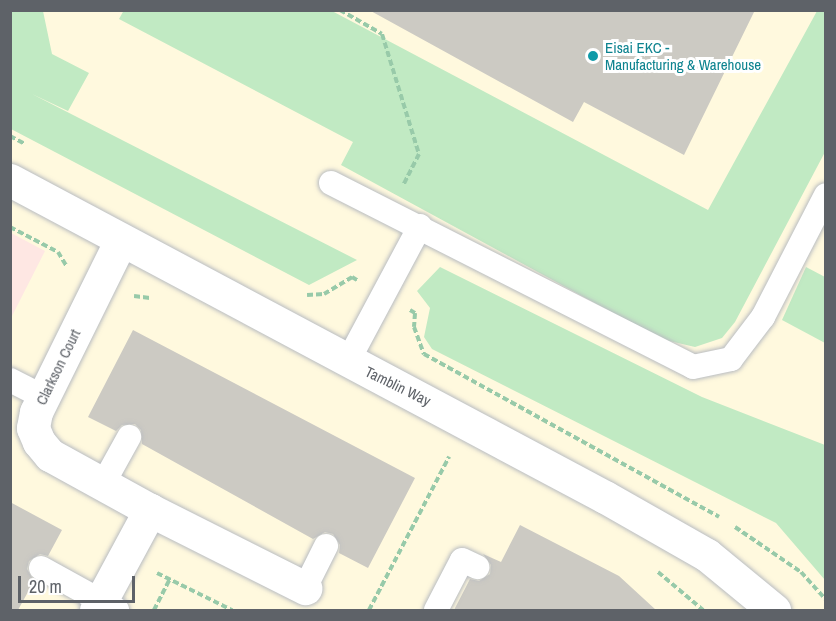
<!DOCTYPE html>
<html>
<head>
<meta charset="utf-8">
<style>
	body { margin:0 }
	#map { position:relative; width:836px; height:621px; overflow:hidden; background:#f1efe6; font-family:"Archivo Narrow",sans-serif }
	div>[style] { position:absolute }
	.commercial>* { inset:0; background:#fff9de; transform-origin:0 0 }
	.medical>* { inset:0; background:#fee7e3 }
	.green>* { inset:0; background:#c1eac3 }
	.building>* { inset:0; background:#cccac3 }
	.path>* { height:4px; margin-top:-2px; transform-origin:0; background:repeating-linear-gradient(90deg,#98caa9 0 6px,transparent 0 9px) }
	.roads { filter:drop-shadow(0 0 2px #b9bcc1) drop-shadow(0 0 2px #b9bcc1) }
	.service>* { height:24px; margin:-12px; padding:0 12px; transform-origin:12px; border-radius:12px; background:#fff }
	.minor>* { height:33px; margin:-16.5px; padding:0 16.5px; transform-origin:16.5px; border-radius:16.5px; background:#fff }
	.dots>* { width:16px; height:16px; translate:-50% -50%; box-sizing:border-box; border:3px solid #fff; border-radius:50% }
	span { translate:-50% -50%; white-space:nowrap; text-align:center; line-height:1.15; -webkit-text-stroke:6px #fff; paint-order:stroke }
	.culture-label { font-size:15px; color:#0d838f }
	.left { translate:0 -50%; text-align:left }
	.street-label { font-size:15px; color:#5e6268 }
	.frame { position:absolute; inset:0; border:12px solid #5e6268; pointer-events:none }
	.scale { position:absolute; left:18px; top:576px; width:117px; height:27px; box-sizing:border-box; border:3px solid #5e6268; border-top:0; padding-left:8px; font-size:18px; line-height:21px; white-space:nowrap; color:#5e6268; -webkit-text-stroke:4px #fff; paint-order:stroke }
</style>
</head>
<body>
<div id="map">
	<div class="commercial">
		<div style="left:11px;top:11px;width:814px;height:599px"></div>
	</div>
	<div class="medical">
		<div style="clip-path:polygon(11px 233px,45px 251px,11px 318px)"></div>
	</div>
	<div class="green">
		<div style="clip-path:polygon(124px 10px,332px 11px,708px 210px,817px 11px,825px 11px,825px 152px,735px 322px,722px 338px,695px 347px,661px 339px,341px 165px,353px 142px,119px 19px)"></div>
		<div style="clip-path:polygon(10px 11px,43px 11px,52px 54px,89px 73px,68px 111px,32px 94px,357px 260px,309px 285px,11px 129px)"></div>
		<div style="clip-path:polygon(440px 267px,702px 397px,825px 445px,825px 580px,776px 523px,432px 349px,424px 337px,430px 308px,417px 291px)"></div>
		<div style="clip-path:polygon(806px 267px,825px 277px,825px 343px,782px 320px)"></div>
	</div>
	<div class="building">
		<div style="clip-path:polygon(369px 10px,755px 10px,684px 155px,584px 102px,573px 122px)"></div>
		<div style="clip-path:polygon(133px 330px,415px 478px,368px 568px,339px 553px,340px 545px,333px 534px,325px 532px,313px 539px,142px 444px,141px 430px,135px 424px,122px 425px,116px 431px,88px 417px)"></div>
		<div style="clip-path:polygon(10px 502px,62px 530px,48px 556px,40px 554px,29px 561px,27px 569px,34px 581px,18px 610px,10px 610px)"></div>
		<div style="clip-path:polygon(520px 525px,619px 576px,656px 610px,454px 610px,470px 579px,479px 581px,490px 574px,491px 565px,483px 554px,501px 562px)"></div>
	</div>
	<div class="path">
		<div style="left:340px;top:10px;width:48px;rotate:29.7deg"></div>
		<div style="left:382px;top:34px;width:126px;rotate:72.9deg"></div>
		<div style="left:419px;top:154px;width:34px;rotate:117deg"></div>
		<div style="left:10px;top:136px;width:17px;rotate:28deg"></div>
		<div style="left:10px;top:227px;width:54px;rotate:27.5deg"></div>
		<div style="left:58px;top:252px;width:17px;rotate:59deg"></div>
		<div style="left:307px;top:295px;width:17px;rotate:-3deg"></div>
		<div style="left:324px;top:294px;width:33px;rotate:-31deg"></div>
		<div style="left:352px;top:277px;width:6px;rotate:31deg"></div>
		<div style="left:134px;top:296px;width:16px;rotate:7deg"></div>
		<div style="left:410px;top:310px;width:6px;rotate:31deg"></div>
		<div style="left:415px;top:313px;width:14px;rotate:94deg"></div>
		<div style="left:414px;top:327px;width:29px;rotate:70deg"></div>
		<div style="left:424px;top:354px;width:337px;rotate:28.9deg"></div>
		<div style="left:735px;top:527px;width:80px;rotate:34.3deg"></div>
		<div style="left:801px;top:572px;width:38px;rotate:48deg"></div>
		<div style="left:658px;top:572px;width:59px;rotate:40.2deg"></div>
		<div style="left:157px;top:573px;width:84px;rotate:26.3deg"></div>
		<div style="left:154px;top:610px;width:35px;rotate:-63deg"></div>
		<div style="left:369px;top:610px;width:173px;rotate:-62.4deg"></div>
	</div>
	<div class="roads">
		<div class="service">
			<div style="left:331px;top:183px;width:406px;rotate:26.9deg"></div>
			<div style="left:693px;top:367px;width:39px;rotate:-12deg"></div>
			<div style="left:731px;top:359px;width:53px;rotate:-52.7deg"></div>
			<div style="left:763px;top:317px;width:137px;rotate:-62.7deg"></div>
			<div style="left:348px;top:361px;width:153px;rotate:-61.9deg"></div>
			<div style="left:10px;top:380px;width:36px;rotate:27deg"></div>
			<div style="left:103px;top:484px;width:54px;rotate:-61deg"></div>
			<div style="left:41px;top:568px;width:87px;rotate:28.9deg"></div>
			<div style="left:305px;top:588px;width:47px;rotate:-63.4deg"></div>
			<div style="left:436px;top:610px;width:56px;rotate:-62.5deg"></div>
			<div style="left:462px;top:560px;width:17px;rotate:25deg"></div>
		</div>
		<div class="minor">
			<div style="left:10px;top:180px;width:674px;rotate:28.05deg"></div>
			<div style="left:605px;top:497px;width:117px;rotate:29.6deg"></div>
			<div style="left:707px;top:555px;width:87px;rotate:39.4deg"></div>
			<div style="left:121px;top:240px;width:192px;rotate:116.3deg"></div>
			<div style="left:36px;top:412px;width:16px;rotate:101deg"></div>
			<div style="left:33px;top:428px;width:15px;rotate:67deg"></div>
			<div style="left:39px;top:442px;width:17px;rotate:50deg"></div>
			<div style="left:50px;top:455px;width:114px;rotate:28.8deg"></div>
			<div style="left:150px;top:510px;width:174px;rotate:26.7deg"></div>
			<div style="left:96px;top:610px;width:114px;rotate:-61.6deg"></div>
		</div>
	</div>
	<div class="dots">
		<div style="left:593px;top:56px;background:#0f9aa8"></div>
	</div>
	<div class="culture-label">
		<span class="left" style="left:605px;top:56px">Eisai EKC -<br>Manufacturing &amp; Warehouse</span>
	</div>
	<div class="street-label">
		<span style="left:58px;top:367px;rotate:-64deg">Clarkson Court</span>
		<span style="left:398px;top:386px;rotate:26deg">Tamblin Way</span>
	</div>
	<div class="frame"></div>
	<div class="scale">20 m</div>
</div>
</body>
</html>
